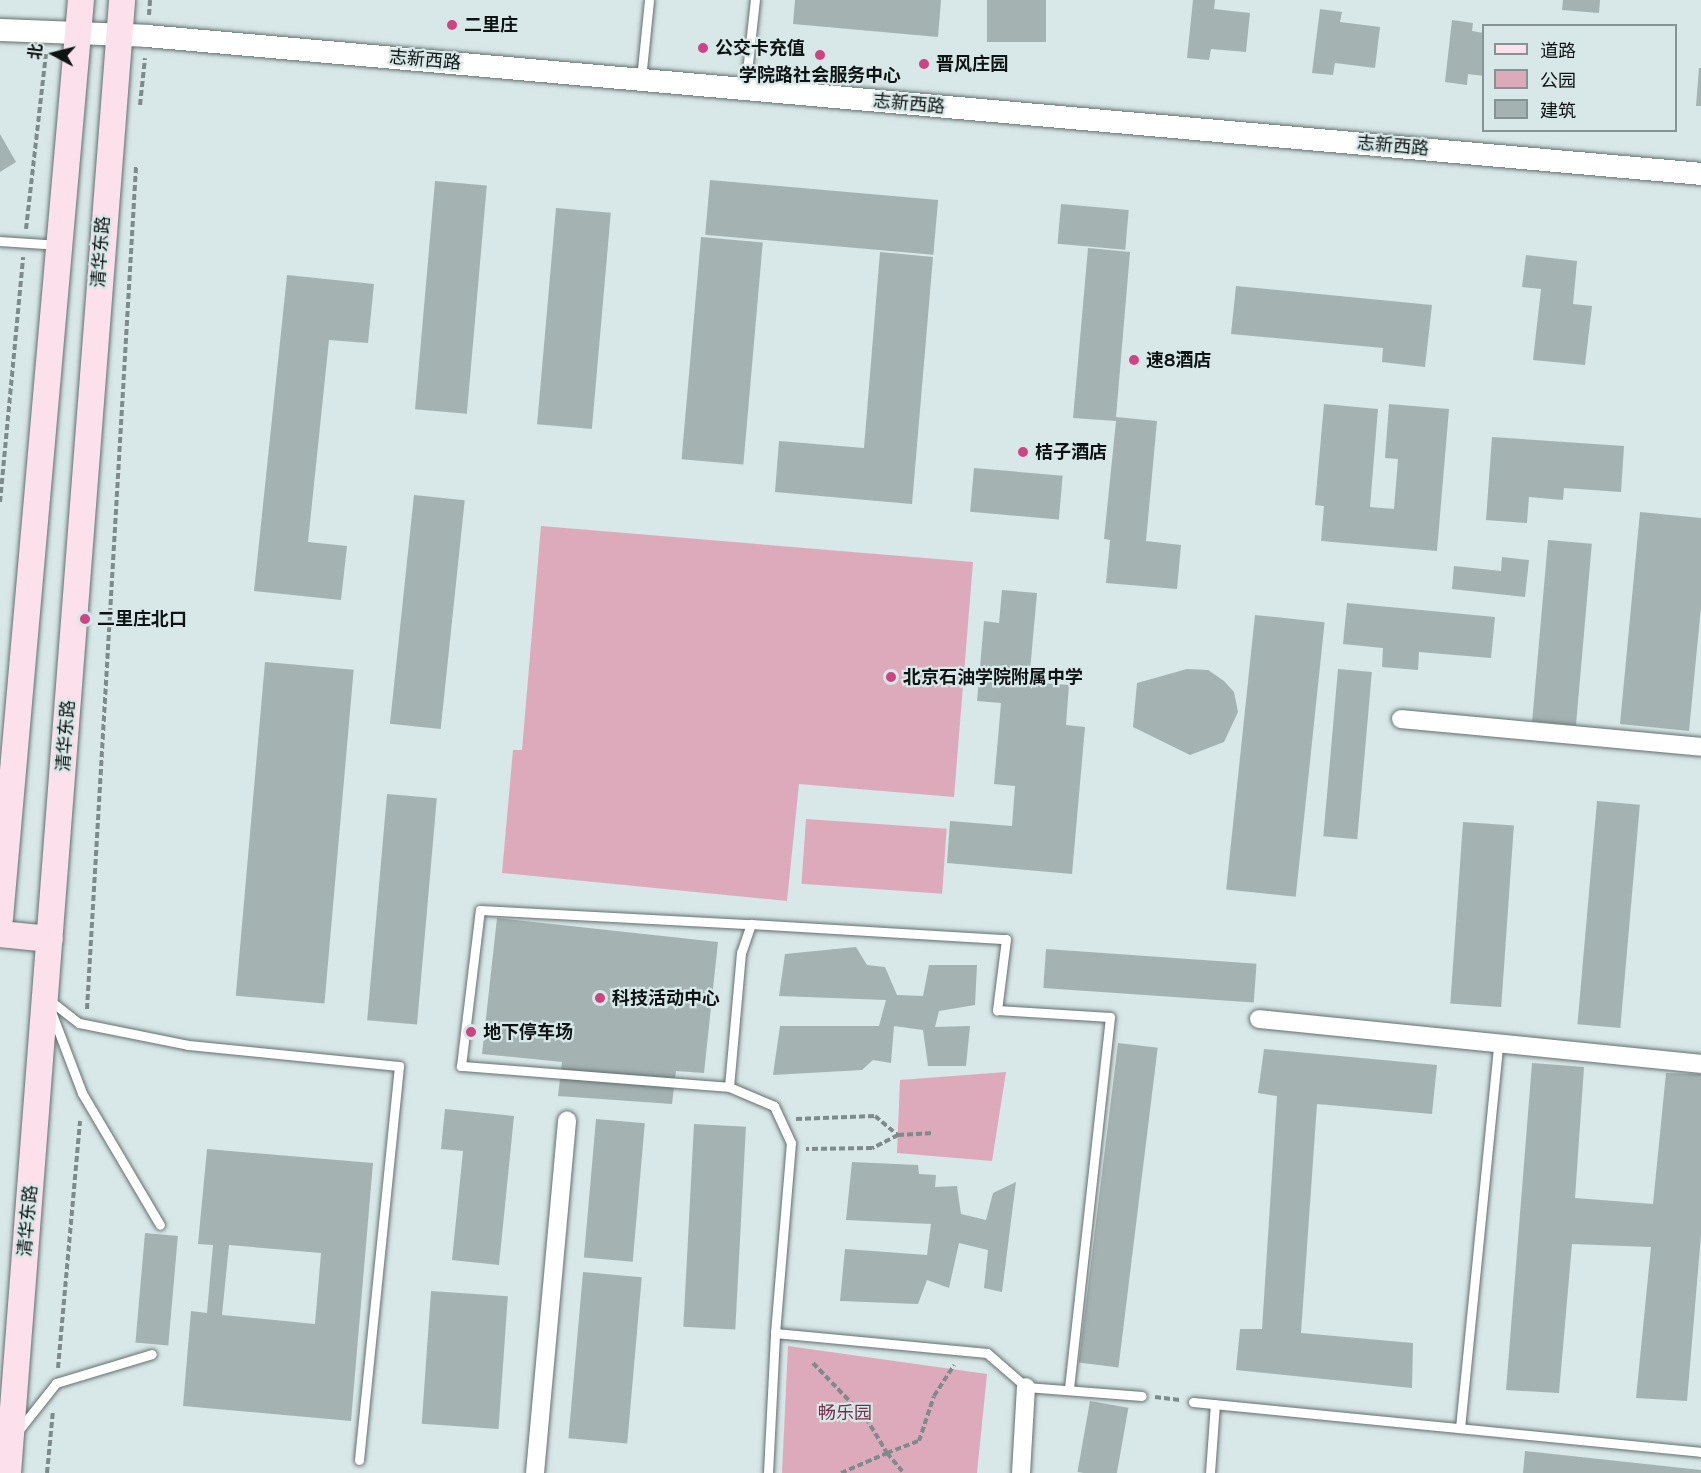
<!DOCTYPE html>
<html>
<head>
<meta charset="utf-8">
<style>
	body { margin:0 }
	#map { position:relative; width:1701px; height:1473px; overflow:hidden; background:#d8e7e7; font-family:"Varela Round","Noto Sans SC",sans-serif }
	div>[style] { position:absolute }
	.green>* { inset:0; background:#dcaabb; transform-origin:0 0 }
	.building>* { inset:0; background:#a4b2b2; transform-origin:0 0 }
	.path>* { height:4px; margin-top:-2px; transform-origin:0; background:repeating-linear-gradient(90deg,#7f8a8a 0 6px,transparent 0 9px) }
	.roads { filter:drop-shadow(0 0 2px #647070) drop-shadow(0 0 2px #647070) }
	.service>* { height:9px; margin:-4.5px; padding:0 4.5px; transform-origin:4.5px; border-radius:4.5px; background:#fff }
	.minor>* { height:18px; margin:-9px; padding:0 9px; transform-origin:9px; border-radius:9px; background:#fff }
	.tertiary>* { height:22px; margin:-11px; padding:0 11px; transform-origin:11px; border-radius:11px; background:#fff }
	.secondary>* { height:26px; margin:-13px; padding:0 13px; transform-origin:13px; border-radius:13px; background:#fce0eb }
	.dots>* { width:16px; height:16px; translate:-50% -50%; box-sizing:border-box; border:3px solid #d8e7e7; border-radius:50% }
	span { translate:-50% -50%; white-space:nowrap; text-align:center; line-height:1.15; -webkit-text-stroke:4.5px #d8e7e7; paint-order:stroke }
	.poi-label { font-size:18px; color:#0e1313; font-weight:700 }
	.left { translate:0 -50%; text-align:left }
	.street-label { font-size:18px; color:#0e1313 }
	.park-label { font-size:18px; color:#72324c }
	.legend { position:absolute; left:1482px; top:24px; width:195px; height:108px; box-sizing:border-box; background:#d8e7e7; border:2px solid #879292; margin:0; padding:8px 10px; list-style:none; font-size:18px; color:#0e1313 }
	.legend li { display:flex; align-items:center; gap:12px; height:30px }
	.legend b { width:30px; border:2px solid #879292 }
	.north { position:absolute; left:24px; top:24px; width:60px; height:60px; -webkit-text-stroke:4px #d8e7e7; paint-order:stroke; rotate:277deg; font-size:16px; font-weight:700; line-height:24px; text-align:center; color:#0e1313 }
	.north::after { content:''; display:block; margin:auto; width:21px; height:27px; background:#0e1313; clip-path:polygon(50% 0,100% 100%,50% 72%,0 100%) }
</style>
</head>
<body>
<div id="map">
	<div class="green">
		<div style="clip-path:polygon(541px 526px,973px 562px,954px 797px,799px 784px,787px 901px,502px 873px,513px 750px,522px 750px)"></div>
		<div style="left:806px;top:819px;width:141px;height:65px;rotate:4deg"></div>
		<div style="clip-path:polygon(1006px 1072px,992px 1161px,897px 1153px,900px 1080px)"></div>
		<div style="clip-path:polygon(788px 1346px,987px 1374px,977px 1473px,782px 1473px)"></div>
	</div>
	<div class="building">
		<div style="clip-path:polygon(795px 0,941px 0,938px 37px,793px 24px)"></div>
		<div style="left:987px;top:0;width:59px;height:42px"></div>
		<div style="clip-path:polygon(1193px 0,1215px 0,1214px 9px,1250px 13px,1246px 52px,1211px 49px,1209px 60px,1187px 58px)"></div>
		<div style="clip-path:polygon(1563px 0,1600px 0,1599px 13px,1562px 10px)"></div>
		<div style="clip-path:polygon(1320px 9px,1342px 12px,1340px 22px,1380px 27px,1375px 68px,1335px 63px,1333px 75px,1312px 73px)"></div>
		<div style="clip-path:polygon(1452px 20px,1473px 23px,1472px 31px,1484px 33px,1484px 76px,1468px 74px,1467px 85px,1445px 82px)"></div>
		<div style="clip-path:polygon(1699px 68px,1701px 68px,1701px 106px,1696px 106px)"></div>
		<div style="clip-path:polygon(0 134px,16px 162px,0 172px)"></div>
		<div style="left:710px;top:180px;width:229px;height:55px;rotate:5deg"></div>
		<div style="left:435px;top:181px;width:52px;height:229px;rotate:5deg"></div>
		<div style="left:1061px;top:204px;width:68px;height:40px;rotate:5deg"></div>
		<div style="left:556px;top:208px;width:55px;height:217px;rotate:5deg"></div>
		<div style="left:701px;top:237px;width:62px;height:223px;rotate:5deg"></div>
		<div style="clip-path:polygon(1088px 248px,1130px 252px,1116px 417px,1157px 421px,1146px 541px,1181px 545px,1177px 589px,1106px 583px,1110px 540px,1104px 539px,1116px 421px,1073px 418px)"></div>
		<div style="clip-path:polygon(880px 252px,933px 257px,912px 504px,775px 492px,779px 441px,864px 448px)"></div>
		<div style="clip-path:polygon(1526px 255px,1577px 261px,1573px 304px,1592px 306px,1585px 365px,1533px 360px,1541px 289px,1522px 287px)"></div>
		<div style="clip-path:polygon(287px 275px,374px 284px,368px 343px,329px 340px,308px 542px,347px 546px,341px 600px,254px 591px)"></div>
		<div style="clip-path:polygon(1236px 286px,1432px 305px,1425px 367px,1382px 362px,1383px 348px,1231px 334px)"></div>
		<div style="clip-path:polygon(1324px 404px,1378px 409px,1370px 507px,1394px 509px,1398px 459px,1385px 458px,1389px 404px,1449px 409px,1437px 551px,1321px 541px,1324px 506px,1315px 505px)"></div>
		<div style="clip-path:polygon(1492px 437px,1624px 446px,1621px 492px,1564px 488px,1563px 500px,1529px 497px,1527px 523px,1486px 520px)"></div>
		<div style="left:974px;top:468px;width:89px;height:44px;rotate:5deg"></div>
		<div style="left:414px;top:495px;width:51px;height:230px;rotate:6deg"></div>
		<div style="clip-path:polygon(1640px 512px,1701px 518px,1701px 607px,1689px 731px,1620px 724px)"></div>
		<div style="left:1548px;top:540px;width:44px;height:182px;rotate:5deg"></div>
		<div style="clip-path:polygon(1502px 557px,1529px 560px,1525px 597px,1452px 589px,1454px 566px,1501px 571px)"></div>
		<div style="clip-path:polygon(1002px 590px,1037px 593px,1029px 682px,1069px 685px,1066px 725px,1085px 727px,1072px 874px,947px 863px,950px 821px,1012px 826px,1015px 786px,994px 784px,1001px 703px,977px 701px,984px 621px,999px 623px)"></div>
		<div style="clip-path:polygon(1347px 603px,1495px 617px,1491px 658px,1419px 652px,1418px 670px,1382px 667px,1383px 648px,1343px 644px)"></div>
		<div style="left:1255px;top:615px;width:70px;height:276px;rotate:6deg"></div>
		<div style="left:265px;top:662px;width:89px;height:335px;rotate:5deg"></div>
		<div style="clip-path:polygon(1187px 669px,1208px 670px,1224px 681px,1234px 692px,1238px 712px,1224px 742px,1190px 755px,1133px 727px,1137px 683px)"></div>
		<div style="left:1338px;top:669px;width:34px;height:168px;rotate:5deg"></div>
		<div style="left:387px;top:794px;width:50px;height:227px;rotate:5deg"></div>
		<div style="left:1597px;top:801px;width:43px;height:224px;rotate:5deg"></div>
		<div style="left:1463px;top:822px;width:51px;height:182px;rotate:4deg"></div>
		<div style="clip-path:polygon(497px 918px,718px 942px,704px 1073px,676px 1071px,672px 1104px,558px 1096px,562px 1062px,482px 1054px)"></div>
		<div style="clip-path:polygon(856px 947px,867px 965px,885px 967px,897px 995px,923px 996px,929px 965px,977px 965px,975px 1005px,939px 1011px,935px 1027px,970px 1026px,966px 1066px,928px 1066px,923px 1030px,894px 1026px,891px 1063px,873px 1060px,862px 1070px,773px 1075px,780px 1026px,879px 1026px,886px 1000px,779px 996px,785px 954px)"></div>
		<div style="left:1046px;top:949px;width:211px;height:39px;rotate:4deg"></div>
		<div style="left:1118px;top:1043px;width:40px;height:322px;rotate:7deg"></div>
		<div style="clip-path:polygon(1264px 1049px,1437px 1065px,1432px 1114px,1317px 1104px,1301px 1333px,1413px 1343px,1412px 1388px,1236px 1370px,1240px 1329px,1262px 1329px,1277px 1096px,1258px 1093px)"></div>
		<div style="clip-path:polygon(1532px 1063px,1584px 1067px,1575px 1198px,1653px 1204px,1666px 1073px,1701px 1074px,1701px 1235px,1687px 1401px,1636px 1398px,1651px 1247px,1572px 1244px,1559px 1393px,1506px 1390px)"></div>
		<div style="clip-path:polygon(445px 1109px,514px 1116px,499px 1265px,452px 1260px,463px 1151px,441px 1149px)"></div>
		<div style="left:596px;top:1119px;width:49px;height:139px;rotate:5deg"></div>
		<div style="left:694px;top:1124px;width:52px;height:203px;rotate:3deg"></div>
		<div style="clip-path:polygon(evenodd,207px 1149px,373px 1163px,351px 1421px,183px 1406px,191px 1311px,207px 1313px,213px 1245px,198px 1244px,207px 1149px,229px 1245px,321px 1253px,315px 1324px,222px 1315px,229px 1245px)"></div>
		<div style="clip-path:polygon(852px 1162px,918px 1165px,919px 1174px,936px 1175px,935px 1187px,957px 1186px,961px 1214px,986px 1220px,993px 1193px,1016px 1182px,1002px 1292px,984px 1288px,988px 1250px,959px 1243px,949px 1288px,927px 1280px,918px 1304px,840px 1301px,845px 1249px,927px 1255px,931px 1224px,846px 1220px)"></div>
		<div style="left:145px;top:1233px;width:33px;height:110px;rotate:5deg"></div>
		<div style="left:583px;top:1272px;width:59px;height:167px;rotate:5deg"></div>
		<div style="left:431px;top:1291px;width:77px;height:133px;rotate:4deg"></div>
		<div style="left:1090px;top:1401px;width:39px;height:72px;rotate:10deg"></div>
		<div style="clip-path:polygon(1525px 1451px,1701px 1470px,1701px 1473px,1523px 1473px)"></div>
	</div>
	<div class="path">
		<div style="left:149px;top:15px;width:15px;rotate:-86deg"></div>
		<div style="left:140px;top:105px;width:47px;rotate:-83.9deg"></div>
		<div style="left:26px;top:229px;width:176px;rotate:-83.5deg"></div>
		<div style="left:0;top:502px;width:246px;rotate:-84.6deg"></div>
		<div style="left:87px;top:1009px;width:844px;rotate:-86.67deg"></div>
		<div style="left:796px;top:1119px;width:79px;rotate:-2.2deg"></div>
		<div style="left:875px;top:1116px;width:30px;rotate:40deg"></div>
		<div style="left:898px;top:1135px;width:29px;rotate:153deg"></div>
		<div style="left:872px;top:1148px;width:66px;rotate:179.1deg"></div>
		<div style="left:898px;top:1135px;width:36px;rotate:-3deg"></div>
		<div style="left:813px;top:1363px;width:76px;rotate:46.1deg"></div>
		<div style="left:866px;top:1418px;width:41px;rotate:59deg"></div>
		<div style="left:887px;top:1453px;width:34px;rotate:-21deg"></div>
		<div style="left:919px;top:1441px;width:47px;rotate:-71.6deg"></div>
		<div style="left:934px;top:1396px;width:37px;rotate:-57deg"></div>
		<div style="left:58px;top:1368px;width:248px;rotate:-84.9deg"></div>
		<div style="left:1155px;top:1397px;width:25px;rotate:7deg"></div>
		<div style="left:47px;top:1473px;width:62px;rotate:-84.5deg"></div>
		<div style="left:841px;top:1473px;width:50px;rotate:-23.5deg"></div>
		<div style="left:887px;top:1453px;width:26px;rotate:50deg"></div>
	</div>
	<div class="roads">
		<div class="service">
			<div style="left:641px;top:79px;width:79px;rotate:-84.2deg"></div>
			<div style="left:745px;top:90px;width:91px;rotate:-83.7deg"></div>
			<div style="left:0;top:241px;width:59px;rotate:3.9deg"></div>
			<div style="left:48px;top:999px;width:39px;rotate:38deg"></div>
			<div style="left:79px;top:1023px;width:111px;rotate:11.4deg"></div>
			<div style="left:188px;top:1045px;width:212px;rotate:5.7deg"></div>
			<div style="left:399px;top:1066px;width:396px;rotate:95.8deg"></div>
			<div style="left:52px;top:1014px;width:85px;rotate:69.2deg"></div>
			<div style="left:82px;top:1093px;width:153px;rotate:59.4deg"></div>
			<div style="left:729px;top:1087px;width:269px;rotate:-175.5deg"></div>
			<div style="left:461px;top:1066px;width:157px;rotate:-83.1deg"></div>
			<div style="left:480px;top:910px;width:271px;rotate:3deg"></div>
			<div style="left:775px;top:1333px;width:191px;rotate:-85.2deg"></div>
			<div style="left:791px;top:1143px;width:41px;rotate:-114.7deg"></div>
			<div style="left:774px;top:1106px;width:49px;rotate:-157.1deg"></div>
			<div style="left:729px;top:1087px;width:135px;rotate:-84.9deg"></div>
			<div style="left:741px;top:953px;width:31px;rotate:-71deg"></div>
			<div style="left:751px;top:924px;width:255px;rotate:3.4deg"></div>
			<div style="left:1006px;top:939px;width:72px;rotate:97.2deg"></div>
			<div style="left:997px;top:1010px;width:113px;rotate:3.5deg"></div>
			<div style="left:1110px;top:1017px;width:375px;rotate:96.3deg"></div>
			<div style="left:1193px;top:1402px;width:510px;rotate:5.62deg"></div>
			<div style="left:1460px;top:1428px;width:383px;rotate:-84.3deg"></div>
			<div style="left:18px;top:1431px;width:61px;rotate:-51.6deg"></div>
			<div style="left:56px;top:1383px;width:100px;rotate:-16.8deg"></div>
			<div style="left:768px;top:1473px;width:140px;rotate:-87.1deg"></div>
			<div style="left:775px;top:1333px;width:213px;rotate:5.4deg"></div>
			<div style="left:987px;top:1353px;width:52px;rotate:41.1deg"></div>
			<div style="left:1026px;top:1387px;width:116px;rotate:4.4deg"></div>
			<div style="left:1210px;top:1473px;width:69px;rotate:-85.9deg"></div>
		</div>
		<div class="minor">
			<div style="left:1401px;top:719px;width:301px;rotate:5.3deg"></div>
			<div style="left:1259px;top:1019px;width:444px;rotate:5.8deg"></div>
			<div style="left:535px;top:1473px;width:354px;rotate:-84.8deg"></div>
			<div style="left:1021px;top:1473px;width:86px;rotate:-86.7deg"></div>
		</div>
		<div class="tertiary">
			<div style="left:0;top:30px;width:147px;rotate:2.3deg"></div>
			<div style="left:147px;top:36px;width:1560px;rotate:5.07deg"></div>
		</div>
		<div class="secondary">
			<div style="left:0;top:918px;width:922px;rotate:-84.96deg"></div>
			<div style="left:0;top:934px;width:50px;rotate:5.7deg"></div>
			<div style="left:8px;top:1473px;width:1477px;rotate:-85.57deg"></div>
		</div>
	</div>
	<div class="dots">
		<div style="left:452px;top:25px;background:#cc4481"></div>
		<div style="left:703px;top:48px;background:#cc4481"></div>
		<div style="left:820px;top:55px;background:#cc4481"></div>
		<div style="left:924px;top:64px;background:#cc4481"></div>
		<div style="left:1134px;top:360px;background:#cc4481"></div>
		<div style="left:1023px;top:452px;background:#cc4481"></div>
		<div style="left:85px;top:619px;background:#cc4481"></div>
		<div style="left:891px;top:677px;background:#cc4481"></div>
		<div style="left:600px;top:998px;background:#cc4481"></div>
		<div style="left:471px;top:1032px;background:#cc4481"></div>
	</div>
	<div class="poi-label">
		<span class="left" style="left:464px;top:25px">二里庄</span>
		<span class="left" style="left:715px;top:48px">公交卡充值</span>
		<span class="left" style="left:936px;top:64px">晋风庄园</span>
		<span style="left:820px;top:75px">学院路社会服务中心</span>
		<span class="left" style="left:1146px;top:360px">速8酒店</span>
		<span class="left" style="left:1035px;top:452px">桔子酒店</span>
		<span class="left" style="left:97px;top:619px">二里庄北口</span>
		<span class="left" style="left:903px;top:677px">北京石油学院附属中学</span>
		<span class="left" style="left:612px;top:998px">科技活动中心</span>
		<span class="left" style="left:483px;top:1032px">地下停车场</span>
	</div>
	<div class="street-label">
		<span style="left:425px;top:60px;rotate:5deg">志新西路</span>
		<span style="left:909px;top:104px;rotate:5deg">志新西路</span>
		<span style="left:1393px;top:146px;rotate:5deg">志新西路</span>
		<span style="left:101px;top:252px;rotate:-86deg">清华东路</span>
		<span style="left:66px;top:736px;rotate:-86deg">清华东路</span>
		<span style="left:28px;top:1221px;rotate:-85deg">清华东路</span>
	</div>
	<div class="park-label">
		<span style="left:845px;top:1413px">畅乐园</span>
	</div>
	<ul class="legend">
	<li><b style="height:8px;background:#fce0eb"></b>道路</li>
	<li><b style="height:16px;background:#dcaabb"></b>公园</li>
	<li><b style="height:16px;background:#a4b2b2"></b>建筑</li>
	</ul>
	<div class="north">北</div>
</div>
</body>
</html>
